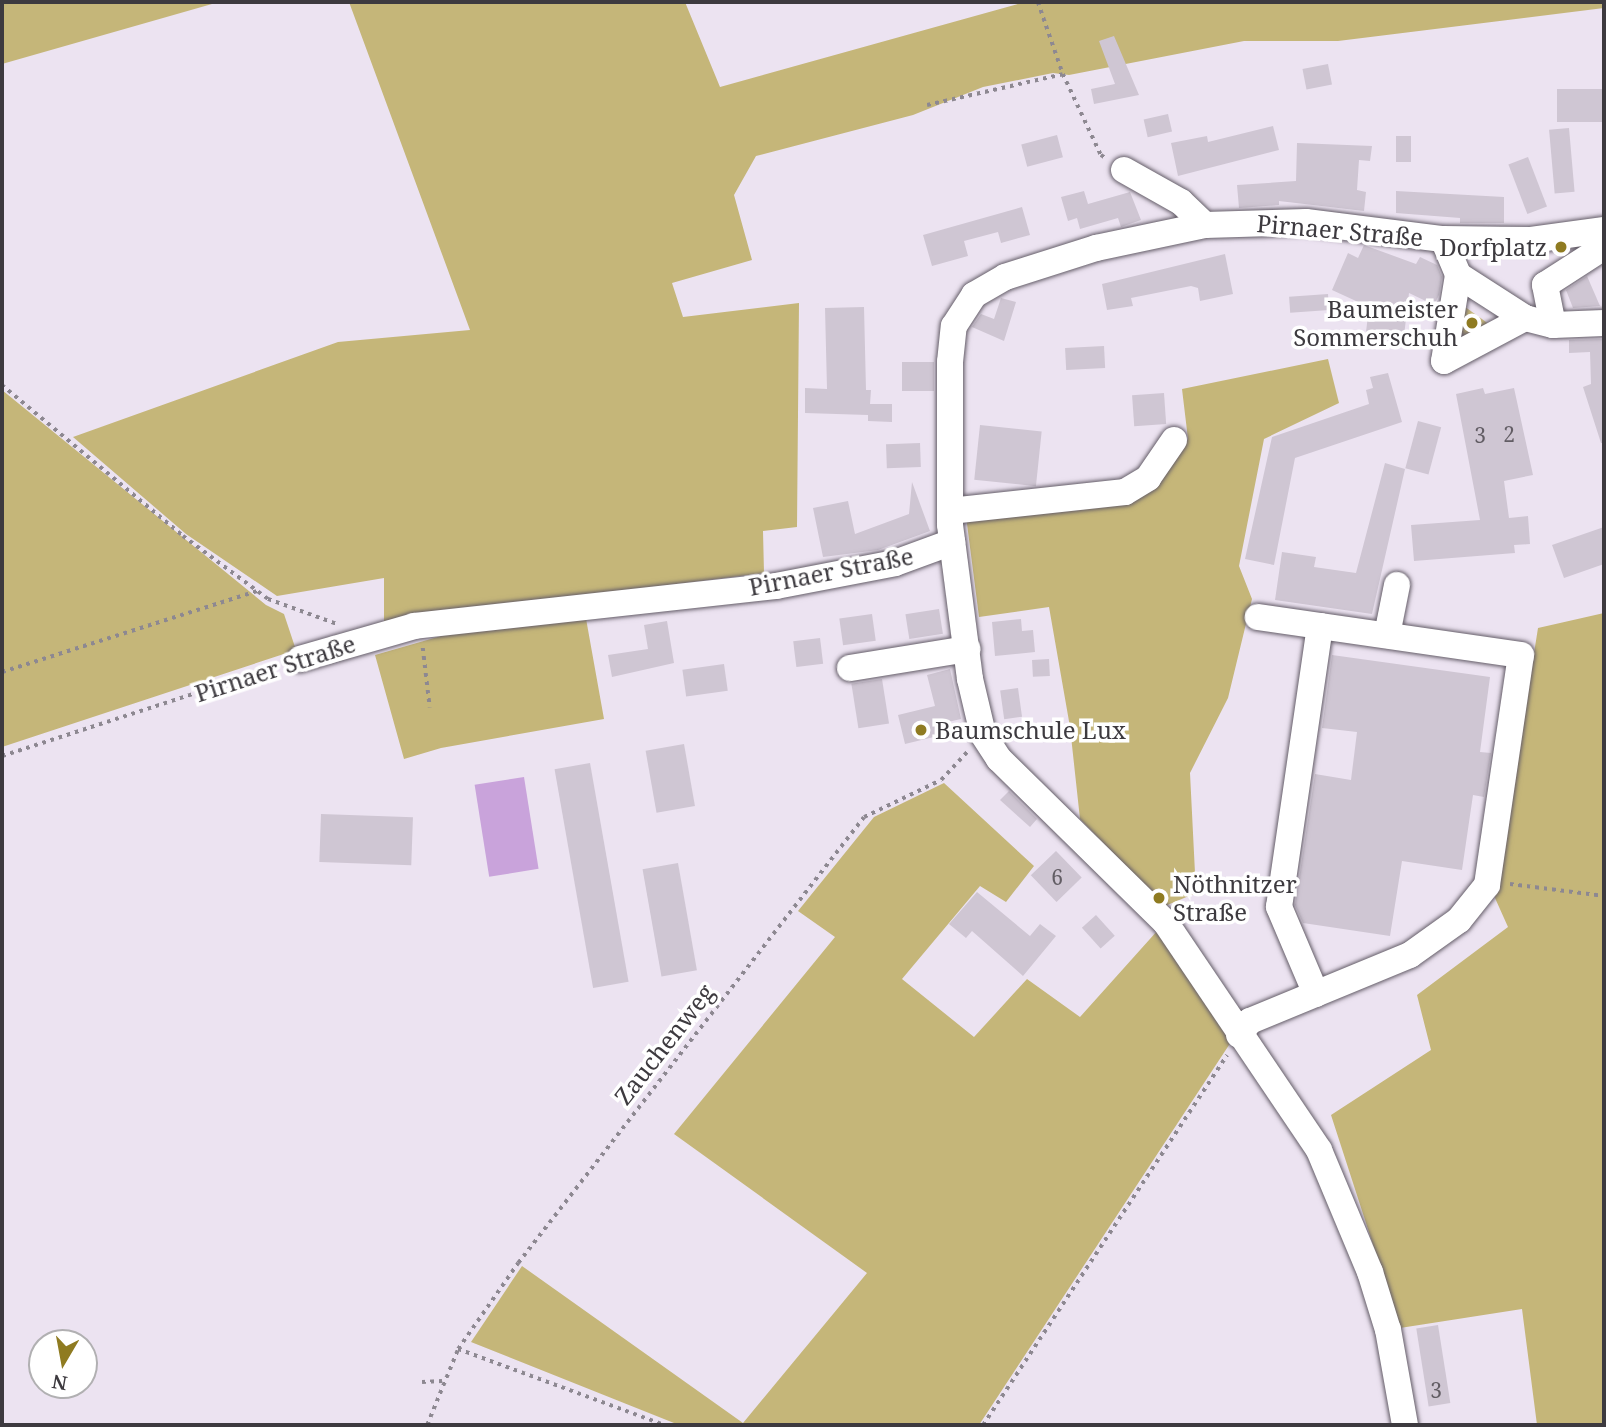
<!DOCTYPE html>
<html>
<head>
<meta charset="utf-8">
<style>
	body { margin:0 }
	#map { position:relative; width:1606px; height:1427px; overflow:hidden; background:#ece3f1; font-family:"Noto Serif",serif }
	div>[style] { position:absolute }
	.green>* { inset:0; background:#c5b679 }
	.water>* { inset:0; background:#c9a3db; transform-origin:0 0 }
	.building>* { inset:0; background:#cfc6d3; transform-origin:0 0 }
	.path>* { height:3.5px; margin-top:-1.75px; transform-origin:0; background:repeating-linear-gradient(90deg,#8d8891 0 3.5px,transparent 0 8.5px) }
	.roads { filter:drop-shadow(0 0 2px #645d68) drop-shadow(0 0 2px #645d68) }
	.minor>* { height:26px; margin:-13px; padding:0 13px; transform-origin:13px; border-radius:13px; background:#fff }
	.dots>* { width:19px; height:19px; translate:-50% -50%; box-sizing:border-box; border:4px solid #fff; border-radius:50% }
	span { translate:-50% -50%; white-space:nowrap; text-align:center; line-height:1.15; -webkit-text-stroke:7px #fff; paint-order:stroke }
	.number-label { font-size:21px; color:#625d64 }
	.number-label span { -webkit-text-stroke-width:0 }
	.street-label { font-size:24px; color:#3d3a3f }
	.poi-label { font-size:24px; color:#3d3a3f }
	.right { translate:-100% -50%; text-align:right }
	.left { translate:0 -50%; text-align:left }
	.frame { position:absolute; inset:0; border:4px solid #3d3a3f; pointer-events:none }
	.north { position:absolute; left:28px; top:1329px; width:70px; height:70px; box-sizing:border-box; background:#fff; border:2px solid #b1b0b2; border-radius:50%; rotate:190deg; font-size:19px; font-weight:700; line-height:28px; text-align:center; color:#3d3a3f }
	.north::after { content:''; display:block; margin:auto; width:24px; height:32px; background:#8f7b21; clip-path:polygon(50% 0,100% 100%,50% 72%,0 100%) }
</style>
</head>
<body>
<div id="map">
	<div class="green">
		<div style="clip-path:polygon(2px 2px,219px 2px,2px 64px)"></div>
		<div style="clip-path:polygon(349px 2px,685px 2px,720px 87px,1025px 2px,1604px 2px,1604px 8px,1338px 41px,1244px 41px,1069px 75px,1053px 73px,983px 87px,913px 115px,756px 156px,734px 195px,752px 260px,672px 283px,683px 317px,799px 303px,797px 527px,763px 531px,764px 573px,384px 621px,384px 578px,277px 596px,186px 534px,73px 437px,338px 342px,470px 330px)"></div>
		<div style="clip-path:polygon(1461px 304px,1493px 327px,1466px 343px,1455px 335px)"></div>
		<div style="clip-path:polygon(1328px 359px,1339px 403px,1264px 439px,1239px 566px,1252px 599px,1228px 698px,1190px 773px,1196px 893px,1165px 906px,1080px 819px,1070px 727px,1049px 607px,979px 617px,966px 516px,1154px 490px,1188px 439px,1182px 389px)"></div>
		<div style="clip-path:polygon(2px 390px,266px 605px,284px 614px,296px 650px,2px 747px)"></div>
		<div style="clip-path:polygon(585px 613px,604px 719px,441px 748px,404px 759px,375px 655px,455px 632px)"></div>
		<div style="clip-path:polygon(1604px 613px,1604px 1425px,1537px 1425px,1522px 1309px,1400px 1328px,1331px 1115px,1431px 1050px,1417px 995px,1508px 927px,1495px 898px,1538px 628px)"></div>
		<div style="clip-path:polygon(944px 783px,1034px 866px,1006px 902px,980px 886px,902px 979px,974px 1037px,1027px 979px,1080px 1017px,1158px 930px,1231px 1042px,979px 1425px,679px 1425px,471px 1342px,522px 1266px,743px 1423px,867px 1273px,674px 1134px,835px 937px,798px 911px,874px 817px)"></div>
	</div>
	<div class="water">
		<div style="left:524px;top:777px;width:93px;height:50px;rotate:81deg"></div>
	</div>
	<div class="building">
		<div style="clip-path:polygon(1114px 36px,1139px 95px,1094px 104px,1091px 89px,1115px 84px,1099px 41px)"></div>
		<div style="left:1328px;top:64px;width:21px;height:26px;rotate:79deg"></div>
		<div style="left:1604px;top:89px;width:33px;height:47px;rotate:90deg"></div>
		<div style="left:1168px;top:114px;width:18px;height:25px;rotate:77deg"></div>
		<div style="clip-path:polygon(1273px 126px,1279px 150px,1178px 176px,1171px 143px,1207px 136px,1208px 142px)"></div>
		<div style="left:1569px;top:128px;width:64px;height:20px;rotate:85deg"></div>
		<div style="left:1057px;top:135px;width:23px;height:37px;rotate:75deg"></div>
		<div style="left:1396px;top:136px;width:15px;height:26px"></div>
		<div style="clip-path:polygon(1297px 143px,1372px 146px,1370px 161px,1359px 160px,1357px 190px,1366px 192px,1364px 211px,1279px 201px,1279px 205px,1239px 208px,1237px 185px,1296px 181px)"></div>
		<div style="left:1528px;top:157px;width:53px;height:21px;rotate:69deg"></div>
		<div style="clip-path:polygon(1084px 191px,1088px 204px,1130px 192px,1141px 220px,1121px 227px,1118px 218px,1080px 229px,1077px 218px,1068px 221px,1061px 197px)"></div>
		<div style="clip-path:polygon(1396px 191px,1504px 197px,1504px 223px,1460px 223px,1460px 218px,1396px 213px)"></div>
		<div style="clip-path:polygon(1022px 207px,1030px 235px,1001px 243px,998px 232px,964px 241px,968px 256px,932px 266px,923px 235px)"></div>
		<div style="clip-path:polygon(1364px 245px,1416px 264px,1420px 257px,1437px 265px,1442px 277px,1439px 295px,1434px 305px,1409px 293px,1404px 336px,1366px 332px,1369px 307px,1332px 290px,1348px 253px,1358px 258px)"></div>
		<div style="clip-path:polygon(1225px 254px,1233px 294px,1200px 301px,1198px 288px,1191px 286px,1131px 298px,1133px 306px,1107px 310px,1102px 284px)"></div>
		<div style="clip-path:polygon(1587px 276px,1600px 306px,1573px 308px,1566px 290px)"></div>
		<div style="left:1328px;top:294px;width:16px;height:39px;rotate:86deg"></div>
		<div style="clip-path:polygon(1001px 298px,1016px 302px,1004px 341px,972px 327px,981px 314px,994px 319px)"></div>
		<div style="clip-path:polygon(864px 307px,866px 390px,871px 390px,870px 404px,892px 404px,892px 422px,868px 421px,868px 415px,805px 413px,805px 388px,827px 389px,825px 308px)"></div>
		<div style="left:1329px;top:333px;width:30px;height:17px"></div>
		<div style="clip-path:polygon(1604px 339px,1604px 443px,1601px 443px,1583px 387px,1591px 384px,1590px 352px,1569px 353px,1569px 340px)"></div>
		<div style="left:1104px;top:346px;width:22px;height:39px;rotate:87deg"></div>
		<div style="left:902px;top:362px;width:32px;height:29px"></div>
		<div style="clip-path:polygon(1388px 373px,1402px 422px,1295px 458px,1274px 565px,1245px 559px,1272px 437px,1369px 404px,1366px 390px,1373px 388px,1370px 377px)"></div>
		<div style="clip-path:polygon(1483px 388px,1485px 394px,1514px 388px,1533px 475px,1504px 481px,1509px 518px,1528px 516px,1530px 544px,1514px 545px,1515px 553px,1414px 561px,1411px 525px,1480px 520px,1456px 394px)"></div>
		<div style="left:1164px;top:393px;width:31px;height:32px;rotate:86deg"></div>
		<div style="left:1418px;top:421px;width:24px;height:49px;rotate:15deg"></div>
		<div style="left:980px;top:425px;width:62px;height:55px;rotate:6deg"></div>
		<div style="left:920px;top:443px;width:24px;height:34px;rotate:88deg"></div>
		<div style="clip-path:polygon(1385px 463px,1405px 469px,1372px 614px,1275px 600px,1282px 552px,1316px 557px,1314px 567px,1356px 573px)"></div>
		<div style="clip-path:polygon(912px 482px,930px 531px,878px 550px,823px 557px,813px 508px,848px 501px,855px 534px,909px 514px)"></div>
		<div style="clip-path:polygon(1604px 527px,1604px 564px,1564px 578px,1552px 545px)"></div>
		<div style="left:939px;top:609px;width:25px;height:34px;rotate:81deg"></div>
		<div style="left:872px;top:614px;width:27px;height:33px;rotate:82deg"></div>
		<div style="clip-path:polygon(1021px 619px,1022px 631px,1033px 630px,1035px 652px,995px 656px,992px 622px)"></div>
		<div style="clip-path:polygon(667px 621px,674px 663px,612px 677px,608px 655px,648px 649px,644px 625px)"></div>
		<div style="left:820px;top:638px;width:26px;height:27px;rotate:83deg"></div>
		<div style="clip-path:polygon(1332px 655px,1490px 677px,1480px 752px,1491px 753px,1484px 797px,1473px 795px,1462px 870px,1402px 861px,1390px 936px,1303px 923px,1295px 905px,1315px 774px,1351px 780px,1357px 732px,1322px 728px)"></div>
		<div style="left:1049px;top:659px;width:17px;height:17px;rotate:87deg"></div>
		<div style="left:724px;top:664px;width:27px;height:42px;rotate:82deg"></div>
		<div style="clip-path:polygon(950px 669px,961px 719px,939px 724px,942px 735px,905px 744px,898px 715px,935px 706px,927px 675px)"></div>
		<div style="left:882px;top:679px;width:45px;height:31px;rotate:81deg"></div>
		<div style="left:1018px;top:688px;width:29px;height:18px;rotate:82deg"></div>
		<div style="left:684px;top:744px;width:63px;height:39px;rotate:80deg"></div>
		<div style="left:590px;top:763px;width:222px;height:36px;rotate:80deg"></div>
		<div style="clip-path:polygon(1009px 791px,1037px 819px,1030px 827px,1000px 800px)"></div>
		<div style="left:321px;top:814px;width:92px;height:48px;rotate:2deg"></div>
		<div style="left:1056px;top:851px;width:37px;height:35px;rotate:46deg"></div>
		<div style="left:678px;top:863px;width:109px;height:36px;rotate:80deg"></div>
		<div style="clip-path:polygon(977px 892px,1030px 936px,1040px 924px,1056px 936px,1023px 976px,972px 931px,966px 938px,949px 924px)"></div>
		<div style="left:1096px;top:915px;width:28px;height:19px;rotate:48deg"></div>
		<div style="left:1438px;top:1325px;width:79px;height:22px;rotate:81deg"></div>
	</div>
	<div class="path">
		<div style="left:1038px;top:2px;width:76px;rotate:70.9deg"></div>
		<div style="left:1063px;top:74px;width:89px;rotate:64.9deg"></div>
		<div style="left:1101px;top:155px;width:7px;rotate:34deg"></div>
		<div style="left:927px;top:105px;width:139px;rotate:-12.8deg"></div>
		<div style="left:2px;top:385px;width:236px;rotate:39.8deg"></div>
		<div style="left:183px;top:536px;width:106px;rotate:36.5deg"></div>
		<div style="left:268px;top:599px;width:73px;rotate:19.9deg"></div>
		<div style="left:423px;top:648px;width:60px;rotate:83.3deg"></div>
		<div style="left:2px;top:672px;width:268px;rotate:-17.6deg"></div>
		<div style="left:2px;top:756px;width:291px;rotate:-18deg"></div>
		<div style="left:1510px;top:884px;width:95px;rotate:7.3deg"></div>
		<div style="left:458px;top:1349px;width:221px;rotate:20.2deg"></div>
		<div style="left:422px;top:1382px;width:20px;rotate:-3deg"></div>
		<div style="left:427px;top:1425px;width:82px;rotate:-67.8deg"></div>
		<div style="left:458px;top:1349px;width:105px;rotate:-55.1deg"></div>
		<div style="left:518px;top:1263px;width:564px;rotate:-52.2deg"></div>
		<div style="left:864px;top:817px;width:85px;rotate:-25.7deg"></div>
		<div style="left:941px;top:780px;width:40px;rotate:-47deg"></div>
		<div style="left:983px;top:1425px;width:443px;rotate:-56.6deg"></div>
	</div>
	<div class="roads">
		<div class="minor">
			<div style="left:1124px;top:170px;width:65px;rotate:29.3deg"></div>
			<div style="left:1181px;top:202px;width:33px;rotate:44deg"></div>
			<div style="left:1443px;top:239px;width:39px;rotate:67deg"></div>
			<div style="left:1458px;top:275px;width:87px;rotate:99.2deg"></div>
			<div style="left:1444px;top:361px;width:92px;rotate:-28deg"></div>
			<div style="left:1458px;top:275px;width:80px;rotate:32.7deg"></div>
			<div style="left:1525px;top:318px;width:29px;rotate:14deg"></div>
			<div style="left:1553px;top:325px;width:51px;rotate:-2.2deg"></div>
			<div style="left:1553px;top:325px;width:41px;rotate:-101.3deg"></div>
			<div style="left:1545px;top:285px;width:70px;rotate:-32.8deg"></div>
			<div style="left:950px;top:511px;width:176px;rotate:-6.2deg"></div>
			<div style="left:1125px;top:492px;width:27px;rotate:-31deg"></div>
			<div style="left:1148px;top:478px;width:46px;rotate:-55.6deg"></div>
			<div style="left:1387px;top:635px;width:51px;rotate:-78.7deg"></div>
			<div style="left:300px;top:659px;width:119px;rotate:-16.1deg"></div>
			<div style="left:414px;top:626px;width:364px;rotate:-6.3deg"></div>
			<div style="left:776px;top:586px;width:121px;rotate:-10.9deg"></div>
			<div style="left:895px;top:563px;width:61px;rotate:-20.2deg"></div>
			<div style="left:850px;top:668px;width:119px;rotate:-9.2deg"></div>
			<div style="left:1316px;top:994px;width:95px;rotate:-113deg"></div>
			<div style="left:1279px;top:907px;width:284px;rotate:-81.7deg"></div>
			<div style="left:1239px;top:1035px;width:18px;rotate:-52deg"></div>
			<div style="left:1250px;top:1021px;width:173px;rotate:-22.4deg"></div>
			<div style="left:1410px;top:955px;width:60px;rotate:-35.5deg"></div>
			<div style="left:1459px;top:920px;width:45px;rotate:-51.3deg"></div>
			<div style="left:1487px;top:885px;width:232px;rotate:-81.6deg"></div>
			<div style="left:1521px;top:655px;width:266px;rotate:-171.8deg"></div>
			<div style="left:1405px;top:1425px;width:97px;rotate:-100.1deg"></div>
			<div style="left:1388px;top:1330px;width:61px;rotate:-107.2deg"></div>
			<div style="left:1370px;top:1272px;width:132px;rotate:-112.7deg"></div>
			<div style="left:1319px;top:1150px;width:275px;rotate:-124deg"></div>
			<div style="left:1165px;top:922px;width:233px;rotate:-135.5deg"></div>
			<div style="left:999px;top:759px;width:30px;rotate:-123deg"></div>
			<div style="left:983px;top:734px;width:57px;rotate:-103.3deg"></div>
			<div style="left:970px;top:679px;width:156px;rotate:-97.4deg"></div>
			<div style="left:950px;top:524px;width:162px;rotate:-90deg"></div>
			<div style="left:950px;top:362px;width:36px;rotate:-84deg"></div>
			<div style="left:954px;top:326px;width:37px;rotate:-57deg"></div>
			<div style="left:974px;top:295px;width:36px;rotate:-30deg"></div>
			<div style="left:1005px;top:277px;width:96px;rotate:-17.7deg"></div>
			<div style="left:1096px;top:248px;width:111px;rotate:-11.9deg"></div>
			<div style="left:1205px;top:225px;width:101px;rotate:-1.7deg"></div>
			<div style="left:1306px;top:222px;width:138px;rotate:7.1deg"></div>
			<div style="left:1443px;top:239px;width:88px;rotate:0.7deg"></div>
			<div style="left:1531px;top:240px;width:74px;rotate:-7.8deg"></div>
		</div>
	</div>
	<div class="dots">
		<div style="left:1561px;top:247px;background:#8f7b21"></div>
		<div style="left:1472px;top:323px;background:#8f7b21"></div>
		<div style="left:921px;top:730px;background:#8f7b21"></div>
		<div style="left:1159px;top:898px;background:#8f7b21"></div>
	</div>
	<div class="number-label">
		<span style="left:1509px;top:434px">2</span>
		<span style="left:1480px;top:435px">3</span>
		<span style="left:1057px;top:877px">6</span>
		<span style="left:1436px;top:1390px">3</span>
	</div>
	<div class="street-label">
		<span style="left:1340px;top:230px;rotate:5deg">Pirnaer Straße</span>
		<span style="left:831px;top:571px;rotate:-11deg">Pirnaer Straße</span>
		<span style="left:275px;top:668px;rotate:-18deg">Pirnaer Straße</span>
		<span style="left:664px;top:1044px;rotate:-52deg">Zauchenweg</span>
	</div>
	<div class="poi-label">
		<span class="right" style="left:1547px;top:247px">Dorfplatz</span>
		<span class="right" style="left:1458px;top:323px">Baumeister<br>Sommerschuh</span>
		<span class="left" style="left:935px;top:730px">Baumschule Lux</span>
		<span class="left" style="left:1173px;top:898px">Nöthnitzer<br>Straße</span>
	</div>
	<div class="frame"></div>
	<div class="north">N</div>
</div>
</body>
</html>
